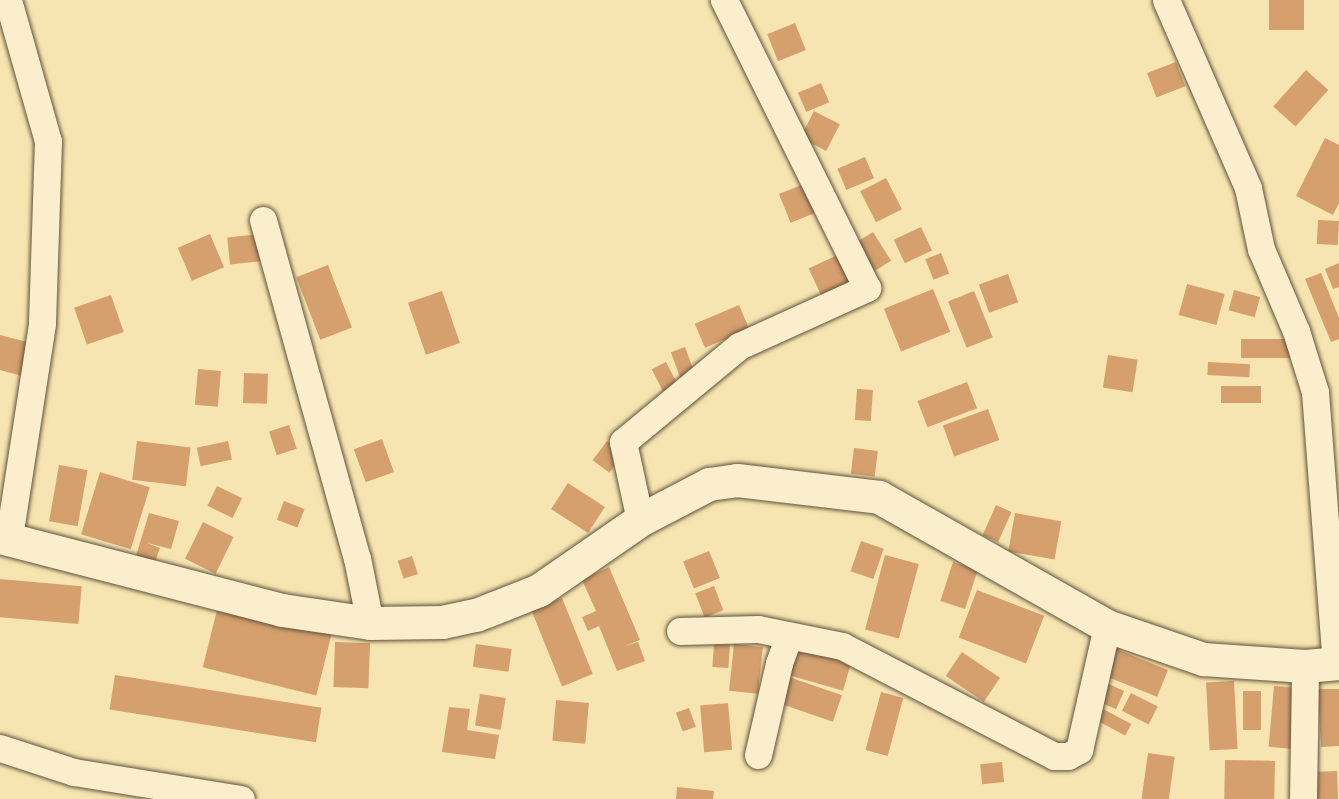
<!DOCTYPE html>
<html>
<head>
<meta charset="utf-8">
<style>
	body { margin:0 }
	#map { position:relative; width:1339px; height:799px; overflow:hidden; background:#f7e5b1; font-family:"Gentium Book Plus",serif }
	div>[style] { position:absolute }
	.building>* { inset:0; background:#d59f6e; transform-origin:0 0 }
	.roads { filter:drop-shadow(0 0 2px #60523a) drop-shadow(0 0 2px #60523a) }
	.minor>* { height:27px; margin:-13.5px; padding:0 13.5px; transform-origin:13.5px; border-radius:13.5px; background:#faeecc }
	.tertiary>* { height:33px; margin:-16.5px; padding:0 16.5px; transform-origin:16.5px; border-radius:16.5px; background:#faeecc }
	span { translate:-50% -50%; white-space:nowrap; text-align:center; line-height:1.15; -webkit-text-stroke:6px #faeecc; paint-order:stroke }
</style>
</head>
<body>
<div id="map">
	<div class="building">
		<div style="left:1269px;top:0;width:35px;height:30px"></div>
		<div style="left:795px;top:23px;width:29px;height:30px;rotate:68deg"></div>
		<div style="left:1176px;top:62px;width:26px;height:31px;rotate:69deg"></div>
		<div style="left:1306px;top:70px;width:30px;height:49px;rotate:42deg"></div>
		<div style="left:821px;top:83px;width:21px;height:25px;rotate:67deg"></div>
		<div style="left:814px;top:111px;width:29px;height:30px;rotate:27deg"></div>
		<div style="clip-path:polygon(1325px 138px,1339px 145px,1339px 203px,1333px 215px,1296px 196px)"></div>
		<div style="left:865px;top:157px;width:23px;height:30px;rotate:67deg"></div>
		<div style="left:886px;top:178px;width:35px;height:29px;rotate:63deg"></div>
		<div style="left:804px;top:184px;width:31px;height:27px;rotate:68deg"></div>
		<div style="left:1318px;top:220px;width:21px;height:24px;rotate:3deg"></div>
		<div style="left:921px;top:227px;width:26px;height:30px;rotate:65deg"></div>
		<div style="left:873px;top:232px;width:34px;height:26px;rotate:58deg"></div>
		<div style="left:210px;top:234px;width:36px;height:35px;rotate:67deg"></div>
		<div style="left:261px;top:234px;width:27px;height:34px;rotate:84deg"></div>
		<div style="left:844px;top:252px;width:38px;height:39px;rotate:65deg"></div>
		<div style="left:941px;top:253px;width:22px;height:17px;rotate:68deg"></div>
		<div style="clip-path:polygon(1339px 263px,1339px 287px,1333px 289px,1325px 269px)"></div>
		<div style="left:328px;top:265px;width:67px;height:34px;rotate:69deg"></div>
		<div style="clip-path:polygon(1321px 273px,1339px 318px,1339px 339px,1331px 342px,1305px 279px)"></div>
		<div style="left:1008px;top:274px;width:30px;height:31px;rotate:70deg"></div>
		<div style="left:1187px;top:284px;width:39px;height:32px;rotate:15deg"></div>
		<div style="left:933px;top:289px;width:46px;height:53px;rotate:68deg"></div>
		<div style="left:1234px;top:290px;width:27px;height:21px;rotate:15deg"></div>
		<div style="left:442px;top:291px;width:55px;height:36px;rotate:71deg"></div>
		<div style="left:974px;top:291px;width:50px;height:28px;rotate:68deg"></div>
		<div style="left:111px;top:295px;width:39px;height:39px;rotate:71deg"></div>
		<div style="left:739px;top:305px;width:26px;height:48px;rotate:67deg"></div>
		<div style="clip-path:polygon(0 335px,35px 344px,26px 377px,0 370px)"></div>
		<div style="left:1241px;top:339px;width:49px;height:19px"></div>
		<div style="left:685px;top:347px;width:29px;height:15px;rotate:70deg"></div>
		<div style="left:1108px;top:355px;width:30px;height:33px;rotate:9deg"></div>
		<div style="left:666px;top:362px;width:27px;height:16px;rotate:63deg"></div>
		<div style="left:1208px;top:362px;width:42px;height:13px;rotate:3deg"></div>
		<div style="left:198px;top:369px;width:23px;height:36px;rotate:5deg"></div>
		<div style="left:244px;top:373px;width:24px;height:30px;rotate:2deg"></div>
		<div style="left:967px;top:382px;width:28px;height:53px;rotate:69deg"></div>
		<div style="left:1221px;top:386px;width:40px;height:17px"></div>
		<div style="left:857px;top:389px;width:16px;height:31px;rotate:4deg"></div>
		<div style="left:988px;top:409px;width:33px;height:48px;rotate:70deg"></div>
		<div style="left:289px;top:425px;width:25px;height:21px;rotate:72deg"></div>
		<div style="left:382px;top:439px;width:35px;height:30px;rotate:70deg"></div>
		<div style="left:137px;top:441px;width:54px;height:39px;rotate:7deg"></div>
		<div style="left:228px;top:441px;width:19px;height:32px;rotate:78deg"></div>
		<div style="left:607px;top:441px;width:21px;height:24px;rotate:37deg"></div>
		<div style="left:854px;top:448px;width:24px;height:26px;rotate:7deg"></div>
		<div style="left:59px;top:465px;width:29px;height:57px;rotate:10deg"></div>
		<div style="left:100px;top:472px;width:52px;height:65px;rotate:17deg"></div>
		<div style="left:568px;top:483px;width:44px;height:31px;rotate:33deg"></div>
		<div style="left:217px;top:486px;width:28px;height:22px;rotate:26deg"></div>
		<div style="left:284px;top:501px;width:22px;height:20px;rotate:21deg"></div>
		<div style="left:996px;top:505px;width:17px;height:33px;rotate:24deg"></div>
		<div style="clip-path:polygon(149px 513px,179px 521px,171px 549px,147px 543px,160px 548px,155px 562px,136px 556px)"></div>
		<div style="left:1015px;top:513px;width:47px;height:39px;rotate:10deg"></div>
		<div style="left:203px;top:522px;width:34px;height:41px;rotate:26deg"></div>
		<div style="left:861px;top:541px;width:24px;height:32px;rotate:19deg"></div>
		<div style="left:709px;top:551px;width:29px;height:28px;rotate:68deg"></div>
		<div style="left:885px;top:555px;width:35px;height:77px;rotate:15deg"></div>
		<div style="left:412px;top:556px;width:19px;height:15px;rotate:72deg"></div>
		<div style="left:953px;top:562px;width:26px;height:41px;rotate:18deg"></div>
		<div style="clip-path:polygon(609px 567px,640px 640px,625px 646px,638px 642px,645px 661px,617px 671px,599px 626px,588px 631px,582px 617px,596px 611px,582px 580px)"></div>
		<div style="left:0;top:579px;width:82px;height:38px;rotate:5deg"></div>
		<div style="left:714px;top:586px;width:26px;height:20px;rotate:69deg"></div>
		<div style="left:977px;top:590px;width:72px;height:51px;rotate:21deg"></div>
		<div style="left:562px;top:598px;width:82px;height:33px;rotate:68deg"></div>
		<div style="left:218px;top:606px;width:117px;height:63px;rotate:14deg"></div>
		<div style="left:335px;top:642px;width:35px;height:45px;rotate:2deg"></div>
		<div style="left:476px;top:644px;width:36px;height:23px;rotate:8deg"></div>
		<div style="left:714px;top:644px;width:16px;height:23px;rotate:4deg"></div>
		<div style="left:734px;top:644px;width:29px;height:47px;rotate:6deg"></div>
		<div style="left:796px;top:648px;width:57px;height:28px;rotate:16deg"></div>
		<div style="left:1116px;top:649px;width:56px;height:29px;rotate:22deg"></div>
		<div style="left:962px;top:652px;width:46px;height:29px;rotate:34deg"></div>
		<div style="left:115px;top:675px;width:209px;height:35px;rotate:9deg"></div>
		<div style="left:789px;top:677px;width:56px;height:28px;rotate:19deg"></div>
		<div style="left:1234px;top:681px;width:68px;height:28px;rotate:87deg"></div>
		<div style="left:1104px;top:682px;width:22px;height:20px;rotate:24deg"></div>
		<div style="left:1274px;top:686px;width:24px;height:61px;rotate:5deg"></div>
		<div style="clip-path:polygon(1318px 689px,1339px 689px,1339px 746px,1321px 747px)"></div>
		<div style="left:1243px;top:691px;width:18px;height:39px"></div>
		<div style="left:881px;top:692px;width:23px;height:60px;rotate:15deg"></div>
		<div style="left:1131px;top:693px;width:30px;height:20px;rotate:27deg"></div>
		<div style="left:480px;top:694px;width:26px;height:32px;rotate:9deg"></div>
		<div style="left:556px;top:700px;width:33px;height:41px;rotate:5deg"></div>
		<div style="left:728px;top:703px;width:47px;height:28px;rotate:85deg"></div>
		<div style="clip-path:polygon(449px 707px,470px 709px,467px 730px,499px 735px,495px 759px,442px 752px)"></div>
		<div style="left:689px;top:708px;width:20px;height:14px;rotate:70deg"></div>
		<div style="left:1103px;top:709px;width:32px;height:13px;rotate:28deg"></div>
		<div style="left:1148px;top:753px;width:27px;height:46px;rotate:8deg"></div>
		<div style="left:1225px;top:760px;width:50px;height:39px;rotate:1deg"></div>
		<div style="left:1002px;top:762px;width:20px;height:22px;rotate:84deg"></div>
		<div style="left:1337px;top:771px;width:28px;height:26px;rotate:88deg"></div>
		<div style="clip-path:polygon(677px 787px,714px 791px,713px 799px,676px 799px)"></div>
	</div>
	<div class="roads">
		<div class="minor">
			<div style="left:8px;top:0;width:147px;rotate:74.2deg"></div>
			<div style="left:48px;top:141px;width:183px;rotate:91.9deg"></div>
			<div style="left:42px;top:324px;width:216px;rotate:98.8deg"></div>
			<div style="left:1166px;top:0;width:205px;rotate:66.4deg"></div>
			<div style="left:1248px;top:188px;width:62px;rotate:78deg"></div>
			<div style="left:1261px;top:249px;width:89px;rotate:66.9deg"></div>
			<div style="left:1296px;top:331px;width:64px;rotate:72.7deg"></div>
			<div style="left:1315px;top:392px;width:272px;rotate:85.6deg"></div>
			<div style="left:263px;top:220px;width:351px;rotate:74.5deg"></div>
			<div style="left:357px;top:558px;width:66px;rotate:78.7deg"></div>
			<div style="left:640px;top:520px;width:80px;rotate:-102.3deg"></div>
			<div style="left:623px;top:442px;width:151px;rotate:-39.6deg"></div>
			<div style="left:739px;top:346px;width:141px;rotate:-24.4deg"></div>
			<div style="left:867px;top:288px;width:322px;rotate:-116.4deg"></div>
			<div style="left:680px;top:631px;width:78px;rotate:-1.5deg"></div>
			<div style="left:758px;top:629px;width:86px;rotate:11.4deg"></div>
			<div style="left:842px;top:646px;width:239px;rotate:27.4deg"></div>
			<div style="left:1054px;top:756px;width:14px"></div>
			<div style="left:1068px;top:756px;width:13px;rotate:-29deg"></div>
			<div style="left:1079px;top:750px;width:127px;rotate:-77.3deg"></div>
			<div style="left:0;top:748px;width:78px;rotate:18deg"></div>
			<div style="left:74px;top:772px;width:169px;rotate:9.2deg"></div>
			<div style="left:758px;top:755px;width:94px;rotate:-77.1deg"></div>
			<div style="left:779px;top:663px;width:29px;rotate:-70deg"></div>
			<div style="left:1303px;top:799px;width:133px;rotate:-89.1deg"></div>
		</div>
		<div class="tertiary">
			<div style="left:0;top:537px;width:291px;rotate:14.5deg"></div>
			<div style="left:282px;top:610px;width:89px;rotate:8.4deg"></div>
			<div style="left:370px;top:623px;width:72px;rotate:-0.8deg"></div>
			<div style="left:442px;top:622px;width:35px;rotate:-12deg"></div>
			<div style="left:476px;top:615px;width:68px;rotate:-21.6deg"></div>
			<div style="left:539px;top:590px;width:123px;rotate:-34.7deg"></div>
			<div style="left:640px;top:520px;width:78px;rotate:-27.6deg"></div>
			<div style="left:709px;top:484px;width:28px;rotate:-8deg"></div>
			<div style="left:737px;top:480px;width:143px;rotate:6.8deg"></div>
			<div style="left:879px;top:497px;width:262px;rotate:29.5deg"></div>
			<div style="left:1107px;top:626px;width:102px;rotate:19deg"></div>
			<div style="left:1203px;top:659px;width:102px;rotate:3.9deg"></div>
			<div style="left:1305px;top:666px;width:34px;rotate:-5deg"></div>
		</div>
	</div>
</div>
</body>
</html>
